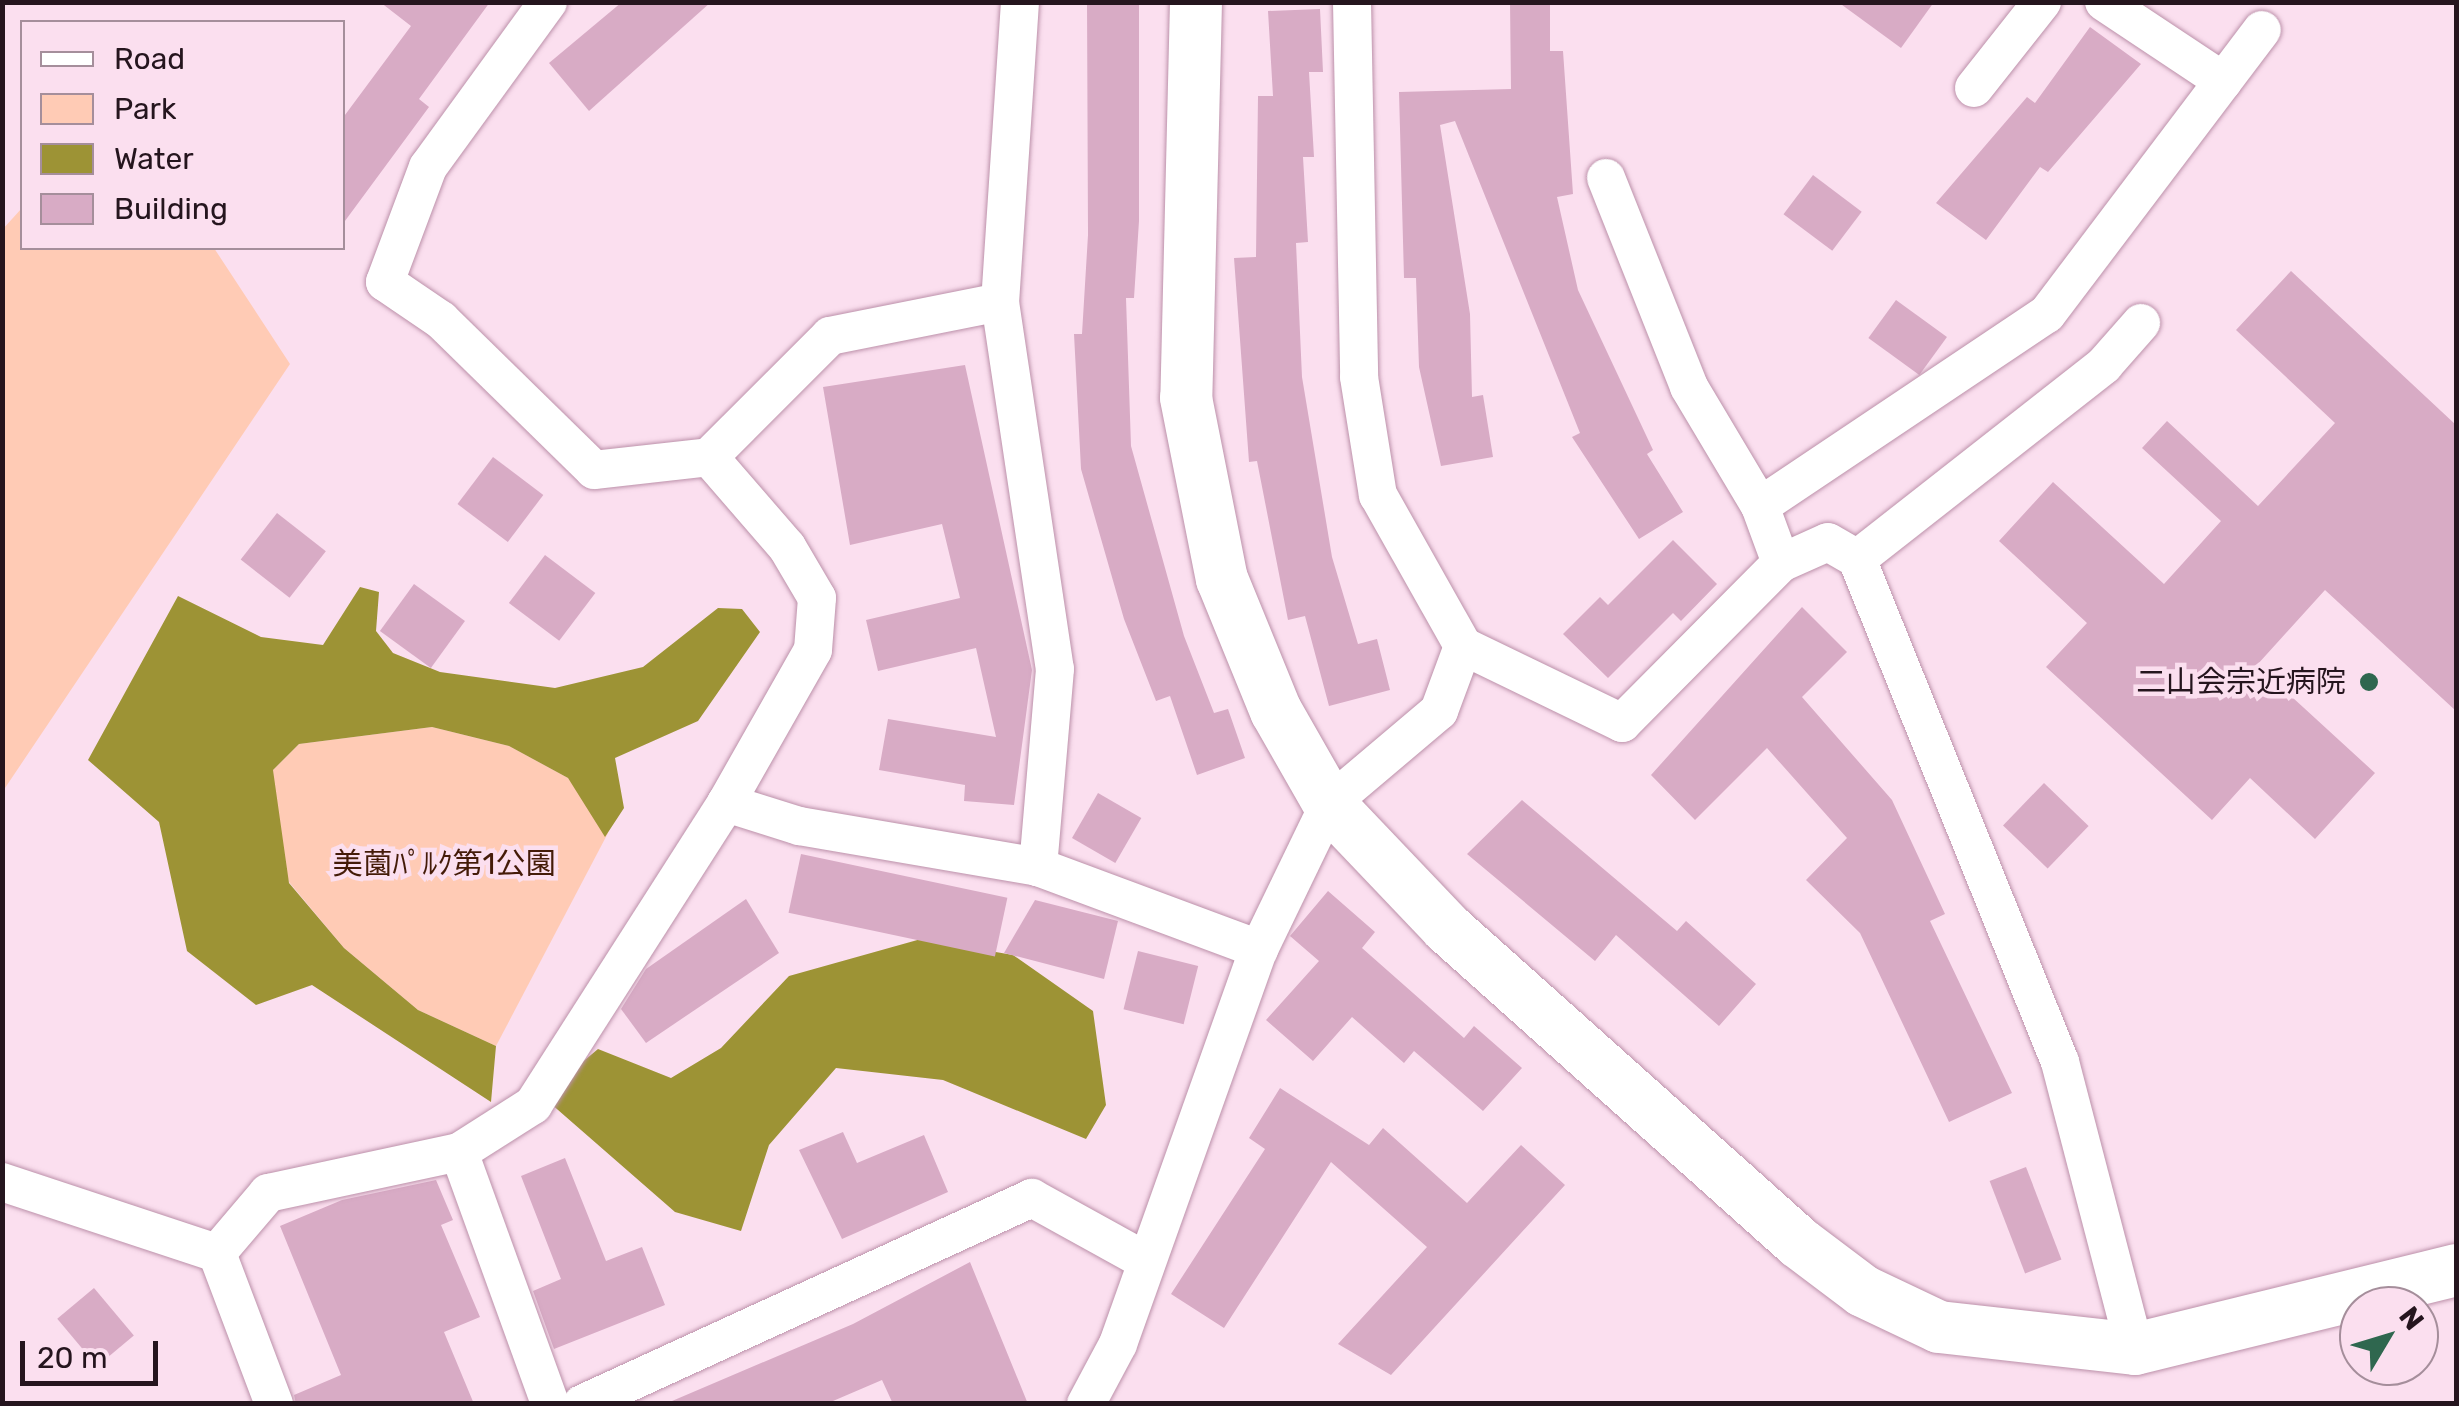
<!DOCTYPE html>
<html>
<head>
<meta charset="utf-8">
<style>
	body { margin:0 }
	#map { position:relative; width:2459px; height:1406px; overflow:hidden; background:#fbdfef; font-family:Rubik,"Noto Sans JP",sans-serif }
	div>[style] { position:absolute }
	.green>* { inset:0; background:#ffcbb5 }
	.water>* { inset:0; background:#9d9335 }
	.building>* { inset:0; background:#d8abc5; transform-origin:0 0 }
	.roads { filter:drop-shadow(0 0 2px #bc91aa) drop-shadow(0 0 2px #bc91aa) }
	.street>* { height:38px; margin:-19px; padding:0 19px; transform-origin:19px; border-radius:19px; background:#fff }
	.secondary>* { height:52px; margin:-26px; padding:0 26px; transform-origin:26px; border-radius:26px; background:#fff }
	.dots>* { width:28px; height:28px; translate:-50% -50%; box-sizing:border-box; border:5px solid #fbdfef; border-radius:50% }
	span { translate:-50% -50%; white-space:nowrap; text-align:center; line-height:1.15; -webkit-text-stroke:9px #fbdfef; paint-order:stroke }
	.poi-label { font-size:30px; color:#25151e }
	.right { translate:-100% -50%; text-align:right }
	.park-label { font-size:30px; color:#441b08 }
	.frame { position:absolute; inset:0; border:5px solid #25151e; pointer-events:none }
	.legend { position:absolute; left:20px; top:20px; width:325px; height:230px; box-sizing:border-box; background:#fbdfef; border:2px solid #a58e9b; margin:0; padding:12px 18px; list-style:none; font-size:30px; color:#25151e }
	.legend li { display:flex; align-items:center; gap:20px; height:50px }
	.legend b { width:50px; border:2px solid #a58e9b }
	.north { position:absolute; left:2339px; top:1286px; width:100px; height:100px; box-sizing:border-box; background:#fbdfef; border:2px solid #a58e9b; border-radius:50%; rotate:52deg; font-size:28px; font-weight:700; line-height:40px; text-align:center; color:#25151e }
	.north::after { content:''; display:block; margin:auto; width:35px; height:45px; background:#2f674f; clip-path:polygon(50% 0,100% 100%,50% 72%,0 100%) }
	.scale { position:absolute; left:20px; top:1341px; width:138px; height:45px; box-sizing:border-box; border:5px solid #25151e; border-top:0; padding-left:12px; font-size:30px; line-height:35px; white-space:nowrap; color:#25151e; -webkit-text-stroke:8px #fbdfef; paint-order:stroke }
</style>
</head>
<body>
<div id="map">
	<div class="green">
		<div style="clip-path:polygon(22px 208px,22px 248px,214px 248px,290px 364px,3px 791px,2px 230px)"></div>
		<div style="clip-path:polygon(432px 727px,509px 746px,568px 778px,608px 833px,496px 1046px,418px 1010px,344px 948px,289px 882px,275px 833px,273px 770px,299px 744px)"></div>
	</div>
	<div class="water">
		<div style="clip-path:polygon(360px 587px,379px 592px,376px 631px,393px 653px,440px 672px,555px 688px,643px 667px,718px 608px,742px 609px,760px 632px,698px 721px,615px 758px,624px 808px,605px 837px,568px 778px,509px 746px,432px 727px,299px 744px,273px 770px,289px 883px,344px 948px,418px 1010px,496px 1046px,491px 1102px,312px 985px,256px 1005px,187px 951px,159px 822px,88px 760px,178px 596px,261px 637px,323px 645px)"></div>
		<div style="clip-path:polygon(921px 939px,1013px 955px,1093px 1011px,1106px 1105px,1086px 1139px,943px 1080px,836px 1068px,769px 1145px,741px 1231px,675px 1212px,542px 1096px,598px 1049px,671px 1078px,721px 1048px,789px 976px)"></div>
	</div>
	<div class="building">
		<div style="clip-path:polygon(380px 2px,490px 2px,419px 99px,429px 107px,342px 225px,342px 119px,411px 26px)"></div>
		<div style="clip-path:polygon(622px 2px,711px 2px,589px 111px,549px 63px)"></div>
		<div style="clip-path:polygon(1087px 2px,1139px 2px,1139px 221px,1134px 298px,1126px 298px,1131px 446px,1184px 636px,1214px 713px,1228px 709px,1245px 758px,1197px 775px,1170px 696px,1156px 701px,1124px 619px,1081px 469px,1074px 334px,1082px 334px,1088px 235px)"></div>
		<div style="clip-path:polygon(1510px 2px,1550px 2px,1550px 51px,1563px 51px,1573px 194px,1557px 197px,1578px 290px,1653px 450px,1647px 454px,1683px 512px,1639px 539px,1572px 437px,1580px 433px,1455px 121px,1440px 125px,1470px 314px,1472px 397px,1483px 395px,1493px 457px,1441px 466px,1419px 367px,1416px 278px,1404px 278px,1399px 92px,1511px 89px)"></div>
		<div style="clip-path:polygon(1838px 2px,1934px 2px,1901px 48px)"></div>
		<div style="clip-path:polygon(1320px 9px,1323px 72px,1309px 72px,1314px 157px,1303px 157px,1308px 242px,1296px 243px,1302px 377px,1332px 557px,1358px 644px,1377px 639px,1390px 690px,1329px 706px,1305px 616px,1288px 620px,1257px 461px,1249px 462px,1234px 258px,1256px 257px,1258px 96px,1273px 96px,1268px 11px)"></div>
		<div style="clip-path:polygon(2090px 27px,2141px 64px,2048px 172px,2040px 167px,1986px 240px,1936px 203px,2027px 97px,2035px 103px)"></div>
		<div style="left:1813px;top:175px;width:61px;height:49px;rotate:37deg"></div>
		<div style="clip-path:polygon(2291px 271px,2456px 425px,2456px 711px,2325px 590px,2257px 665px,2375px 773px,2315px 839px,2250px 778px,2212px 820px,2046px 667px,2087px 623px,1999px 541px,2053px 482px,2164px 584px,2221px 521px,2142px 448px,2167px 421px,2258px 506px,2335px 423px,2236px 330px)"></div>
		<div style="left:1896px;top:300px;width:63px;height:47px;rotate:36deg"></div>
		<div style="clip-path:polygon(965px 365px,1032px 670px,1014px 805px,964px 801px,965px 785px,879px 770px,888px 719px,996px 737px,976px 648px,878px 671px,866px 620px,960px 598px,942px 524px,850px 545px,823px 387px)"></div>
		<div style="left:493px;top:457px;width:63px;height:59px;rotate:37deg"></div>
		<div style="left:277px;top:513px;width:62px;height:59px;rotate:38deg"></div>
		<div style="clip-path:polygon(1673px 540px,1717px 584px,1681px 621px,1673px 613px,1608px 678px,1563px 634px,1600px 597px,1608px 605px)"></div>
		<div style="left:545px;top:555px;width:63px;height:60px;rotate:37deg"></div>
		<div style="left:414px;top:584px;width:63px;height:58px;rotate:36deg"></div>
		<div style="clip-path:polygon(1802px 607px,1847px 652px,1802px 697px,1892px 800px,1945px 914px,1930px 921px,2012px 1093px,1949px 1122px,1860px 933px,1806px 880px,1847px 838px,1767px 748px,1695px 820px,1651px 775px)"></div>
		<div style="left:2044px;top:783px;width:62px;height:59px;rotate:44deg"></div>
		<div style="left:1098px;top:793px;width:50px;height:52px;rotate:30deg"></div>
		<div style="clip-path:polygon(1522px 800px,1677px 931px,1686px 921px,1756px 984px,1719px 1026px,1616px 935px,1595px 961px,1467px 854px)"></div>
		<div style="left:801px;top:854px;width:211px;height:60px;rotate:12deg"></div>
		<div style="clip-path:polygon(1328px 891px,1375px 932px,1362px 948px,1464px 1038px,1474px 1026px,1522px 1068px,1483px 1111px,1414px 1051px,1404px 1063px,1352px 1017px,1313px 1061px,1266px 1020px,1319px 961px,1290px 936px)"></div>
		<div style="clip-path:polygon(746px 899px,779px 953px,646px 1043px,621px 1009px,646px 969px)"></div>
		<div style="clip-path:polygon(1035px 900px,1118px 921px,1104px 979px,1004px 953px)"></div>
		<div style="left:1138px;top:951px;width:62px;height:60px;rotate:14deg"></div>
		<div style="clip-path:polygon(1280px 1088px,1369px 1145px,1383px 1128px,1467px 1203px,1521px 1145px,1565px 1185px,1391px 1375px,1338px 1344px,1427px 1247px,1331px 1162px,1224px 1328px,1171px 1294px,1265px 1149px,1249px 1138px)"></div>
		<div style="clip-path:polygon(843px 1132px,857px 1163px,924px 1135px,948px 1192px,842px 1239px,799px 1150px)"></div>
		<div style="clip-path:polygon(565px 1158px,606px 1261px,642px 1247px,665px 1305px,554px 1349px,533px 1291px,561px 1279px,521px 1176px)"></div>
		<div style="left:2026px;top:1167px;width:99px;height:39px;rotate:69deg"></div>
		<div style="clip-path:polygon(436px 1180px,453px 1220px,441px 1225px,480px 1317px,444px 1332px,474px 1404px,296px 1404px,294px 1395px,341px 1375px,280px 1226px,342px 1200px)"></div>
		<div style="clip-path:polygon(970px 1262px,1028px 1404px,893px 1404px,882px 1380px,826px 1404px,665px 1404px,853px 1324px)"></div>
		<div style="left:94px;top:1288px;width:62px;height:48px;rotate:50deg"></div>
	</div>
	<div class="roads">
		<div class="street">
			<div style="left:548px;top:2px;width:204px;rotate:126deg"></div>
			<div style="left:428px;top:167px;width:123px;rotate:110.5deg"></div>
			<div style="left:385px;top:282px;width:68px;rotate:34.2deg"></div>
			<div style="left:441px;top:320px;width:214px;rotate:44.4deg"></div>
			<div style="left:594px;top:470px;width:116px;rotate:-6.4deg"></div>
			<div style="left:709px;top:457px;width:119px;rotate:49.1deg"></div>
			<div style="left:787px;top:547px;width:59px;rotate:59.5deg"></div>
			<div style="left:817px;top:598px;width:52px;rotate:94.4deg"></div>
			<div style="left:813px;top:650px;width:176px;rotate:119.6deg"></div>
			<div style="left:726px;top:803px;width:77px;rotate:17.5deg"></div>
			<div style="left:799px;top:826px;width:242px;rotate:9.7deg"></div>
			<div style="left:1038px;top:867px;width:236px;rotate:20.4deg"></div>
			<div style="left:1020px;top:2px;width:301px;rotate:93.8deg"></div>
			<div style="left:1000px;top:302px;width:371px;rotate:81.5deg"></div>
			<div style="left:1055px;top:669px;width:199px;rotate:94.9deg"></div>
			<div style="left:1352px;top:2px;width:375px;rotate:88.9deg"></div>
			<div style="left:1359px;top:377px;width:120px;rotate:80.9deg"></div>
			<div style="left:1378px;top:495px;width:173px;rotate:60.6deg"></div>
			<div style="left:1463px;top:646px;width:177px;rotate:25.8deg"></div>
			<div style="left:1622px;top:723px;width:226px;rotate:-45.2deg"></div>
			<div style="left:2104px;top:2px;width:143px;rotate:33.6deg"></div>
			<div style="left:1974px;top:88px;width:110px;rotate:-51.7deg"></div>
			<div style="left:1606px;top:178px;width:225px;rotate:68.3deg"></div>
			<div style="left:1689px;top:387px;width:139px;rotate:59.2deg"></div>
			<div style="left:1760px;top:506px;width:61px;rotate:69.8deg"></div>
			<div style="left:1781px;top:563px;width:51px;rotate:-24.1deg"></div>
			<div style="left:1828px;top:542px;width:34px;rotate:30deg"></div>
			<div style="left:1857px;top:559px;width:542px;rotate:68.02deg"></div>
			<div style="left:2060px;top:1062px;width:297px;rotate:75.4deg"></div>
			<div style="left:709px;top:457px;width:171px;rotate:-45deg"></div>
			<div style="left:830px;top:336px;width:173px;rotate:-11.3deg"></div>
			<div style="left:1760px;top:506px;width:345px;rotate:-33.8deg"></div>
			<div style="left:2047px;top:314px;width:356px;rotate:-52.9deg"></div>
			<div style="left:1857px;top:559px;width:314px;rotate:-38.1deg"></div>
			<div style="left:2104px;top:365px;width:56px;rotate:-48.6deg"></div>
			<div style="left:459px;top:1152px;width:88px;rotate:-32.4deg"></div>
			<div style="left:533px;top:1105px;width:358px;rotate:-57.4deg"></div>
			<div style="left:2px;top:1182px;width:226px;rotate:18.3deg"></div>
			<div style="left:274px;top:1404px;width:161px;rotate:-110.7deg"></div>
			<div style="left:217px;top:1253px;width:79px;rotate:-49.6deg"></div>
			<div style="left:268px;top:1193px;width:195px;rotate:-12.1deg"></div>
			<div style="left:459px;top:1152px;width:268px;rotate:70.1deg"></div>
			<div style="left:582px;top:1404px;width:495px;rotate:-24.6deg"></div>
			<div style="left:1032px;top:1198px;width:130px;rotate:28.9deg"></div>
			<div style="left:1086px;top:1404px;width:68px;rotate:-61.9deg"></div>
			<div style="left:1118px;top:1344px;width:419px;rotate:-70.4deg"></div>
			<div style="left:1259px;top:949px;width:161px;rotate:-64.2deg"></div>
			<div style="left:1329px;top:804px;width:144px;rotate:-40.2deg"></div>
			<div style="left:1439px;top:711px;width:69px;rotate:-69.7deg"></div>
		</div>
		<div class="secondary">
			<div style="left:1196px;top:2px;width:396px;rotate:91.4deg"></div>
			<div style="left:1186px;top:398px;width:185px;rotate:78.8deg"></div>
			<div style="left:1222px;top:579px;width:143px;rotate:67.8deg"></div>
			<div style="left:1276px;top:711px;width:107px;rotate:60.3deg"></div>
			<div style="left:1329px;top:804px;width:171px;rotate:46.4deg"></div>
			<div style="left:1447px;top:928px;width:471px;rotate:41.8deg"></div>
			<div style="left:1798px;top:1242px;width:81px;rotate:37deg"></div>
			<div style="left:1863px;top:1291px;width:84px;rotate:25.3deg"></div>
			<div style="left:1939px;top:1327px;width:197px;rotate:6.4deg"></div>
			<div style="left:2135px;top:1349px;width:331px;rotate:-13.8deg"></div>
		</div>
	</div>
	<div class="dots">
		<div style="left:2369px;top:682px;background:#2f674f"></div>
	</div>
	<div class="poi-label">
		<span class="right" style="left:2346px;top:682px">二山会宗近病院</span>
	</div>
	<div class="park-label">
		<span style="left:444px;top:864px">美薗ﾊﾟﾙｸ第1公園</span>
	</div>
	<div class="frame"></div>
	<ul class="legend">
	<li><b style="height:12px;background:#fff"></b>Road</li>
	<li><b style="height:28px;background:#ffcbb5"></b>Park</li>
	<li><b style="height:28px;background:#9d9335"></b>Water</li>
	<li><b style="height:28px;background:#d8abc5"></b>Building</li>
	</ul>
	<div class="north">N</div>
	<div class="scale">20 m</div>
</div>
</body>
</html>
